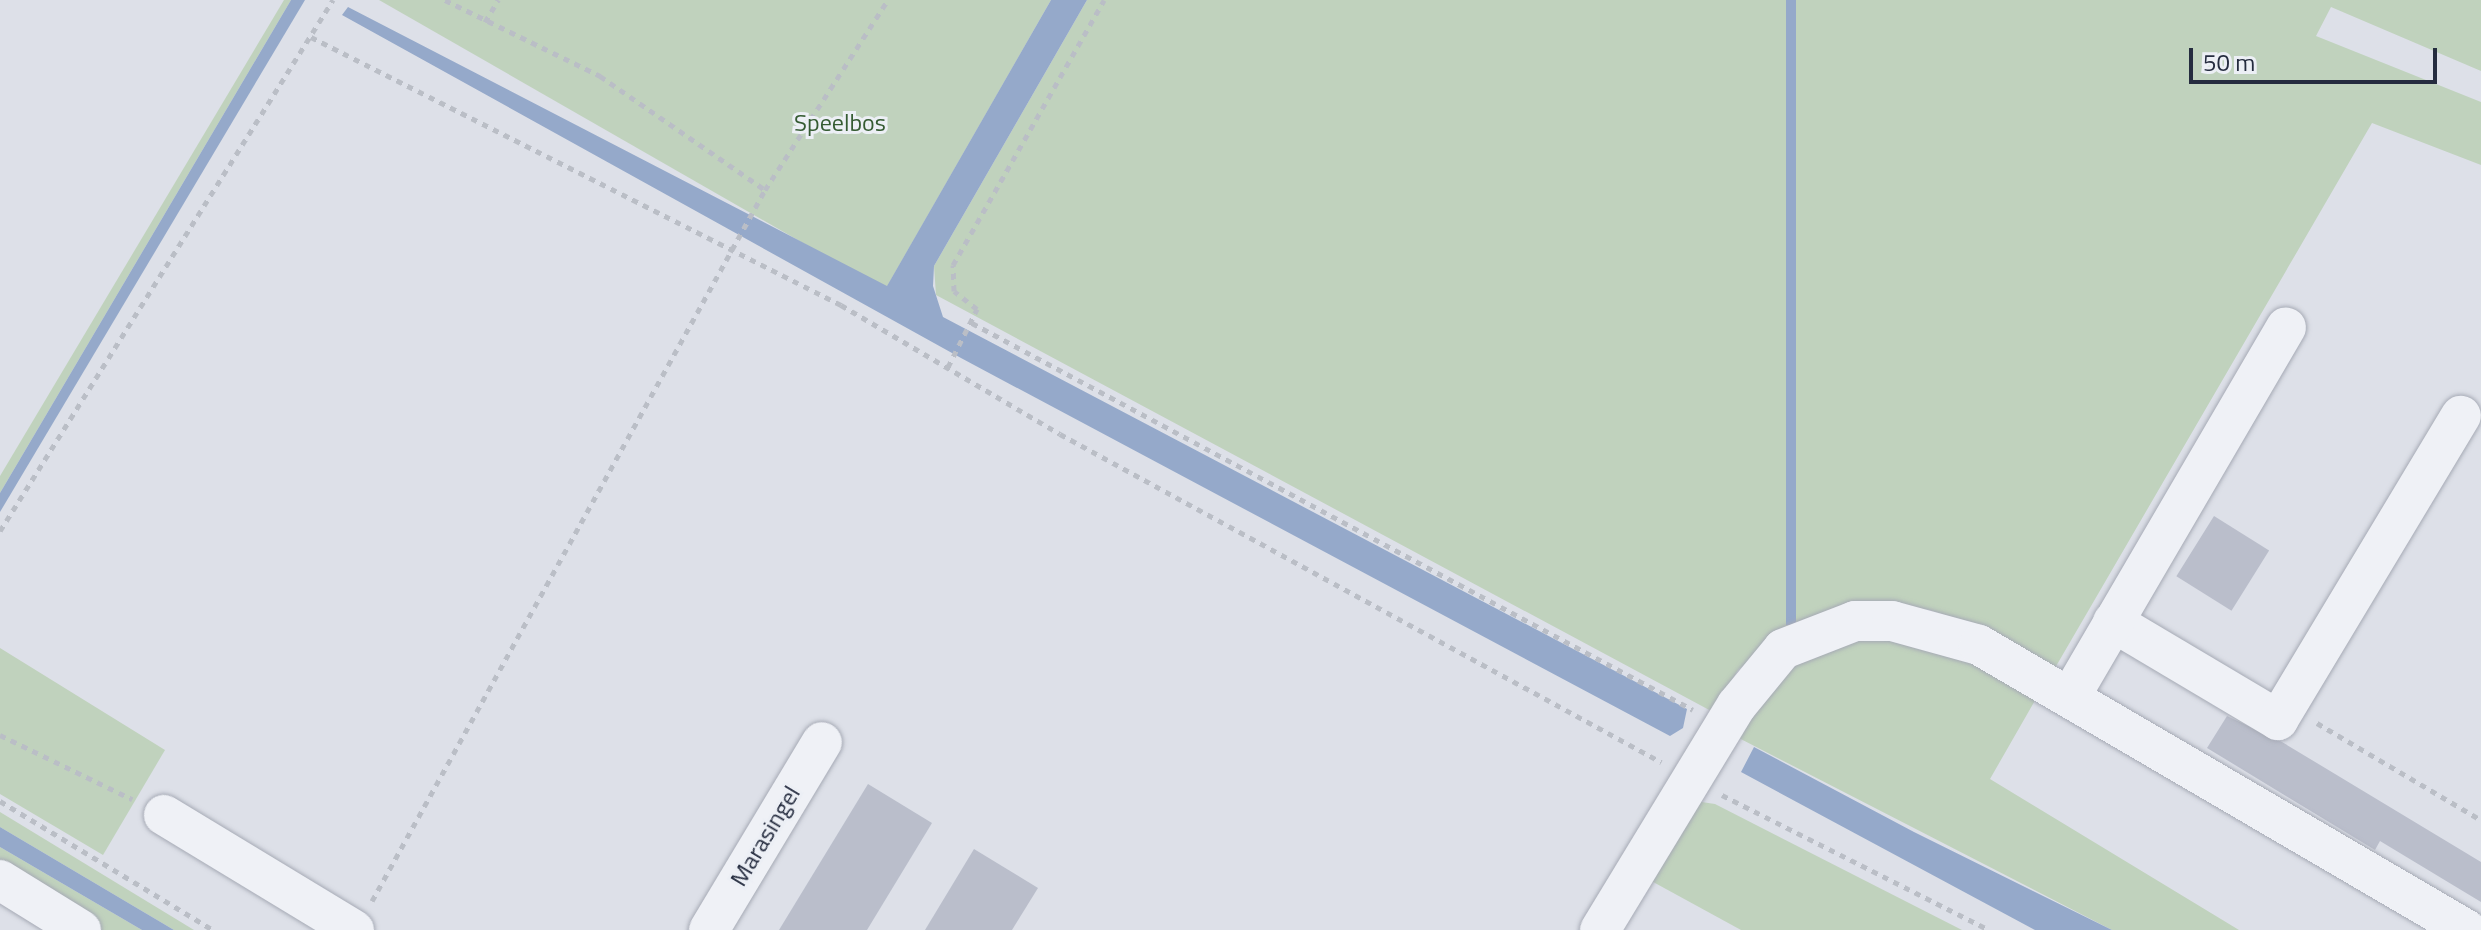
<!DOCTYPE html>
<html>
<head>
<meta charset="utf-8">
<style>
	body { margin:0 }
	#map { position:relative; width:2481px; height:930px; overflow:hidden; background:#dde0e8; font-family:"Titillium Web",sans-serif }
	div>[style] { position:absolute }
	.green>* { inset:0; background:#c0d2bd }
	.water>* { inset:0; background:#95a9ca; transform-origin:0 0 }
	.building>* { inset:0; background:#babecb; transform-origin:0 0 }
	.path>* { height:5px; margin-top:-2.5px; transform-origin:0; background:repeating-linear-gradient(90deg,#babec6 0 6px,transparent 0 12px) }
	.roads { filter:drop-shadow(0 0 2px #a6aab5) drop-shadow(0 0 2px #a6aab5) }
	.minor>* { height:40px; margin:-20px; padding:0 20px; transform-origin:20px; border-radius:20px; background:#eff1f6 }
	span { translate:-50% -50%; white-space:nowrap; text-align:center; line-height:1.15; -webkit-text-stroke:6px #eceff5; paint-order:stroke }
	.park-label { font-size:24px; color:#355b32 }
	.street-label { font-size:24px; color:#252c3f }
	.scale { position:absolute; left:2189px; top:48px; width:248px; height:36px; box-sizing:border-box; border:4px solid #252c3f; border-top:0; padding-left:10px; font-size:24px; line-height:28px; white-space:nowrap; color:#252c3f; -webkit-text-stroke:6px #eceff5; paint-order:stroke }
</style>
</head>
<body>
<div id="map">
	<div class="green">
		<div style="clip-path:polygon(284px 0,291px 0,0 493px,0 476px)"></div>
		<div style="clip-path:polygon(379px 0,1051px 0,885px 290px)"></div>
		<div style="clip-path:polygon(1087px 0,2481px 0,2481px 71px,2331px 7px,2316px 36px,2481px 102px,2481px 165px,2372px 123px,2055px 668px,1962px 621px,1930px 610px,1876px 604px,1776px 639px,1738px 670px,1713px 712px,936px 295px,934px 266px)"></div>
		<div style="clip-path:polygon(1876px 635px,1965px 655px,2037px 697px,1990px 779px,2239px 930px,2112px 930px,1733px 735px,1800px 657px)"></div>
		<div style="clip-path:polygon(0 648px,165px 750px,103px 855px,0 794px)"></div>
		<div style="clip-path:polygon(1688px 800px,1715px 804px,1962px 930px,1741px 930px,1644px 877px)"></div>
		<div style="clip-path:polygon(0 812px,194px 930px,174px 930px,0 827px)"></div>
		<div style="clip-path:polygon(0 847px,142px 930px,101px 930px,0 869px)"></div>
	</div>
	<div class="water">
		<div style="clip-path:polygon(291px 0,305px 0,0 512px,0 493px)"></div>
		<div style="clip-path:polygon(1051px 0,1087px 0,934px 266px,933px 286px,943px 317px,1687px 709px,1683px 728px,1670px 736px,961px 358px,342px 15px,348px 7px,887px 286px)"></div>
		<div style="left:1786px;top:0;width:10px;height:625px"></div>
		<div style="clip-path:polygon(1754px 747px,1914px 832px,2112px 930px,2035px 930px,1741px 772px)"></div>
		<div style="clip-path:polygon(0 827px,174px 930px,142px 930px,0 847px)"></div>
	</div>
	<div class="building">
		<div style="left:2214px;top:516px;width:65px;height:71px;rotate:32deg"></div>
		<div style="clip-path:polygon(2227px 716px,2282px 742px,2481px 862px,2481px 902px,2380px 841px,2375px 850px,2207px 748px)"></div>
		<div style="clip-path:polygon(868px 784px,932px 823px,867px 930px,779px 930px)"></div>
		<div style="clip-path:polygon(974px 849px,1038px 888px,1012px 930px,925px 930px)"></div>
	</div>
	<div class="path">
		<div style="left:445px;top:0;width:173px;rotate:26.1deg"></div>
		<div style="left:600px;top:76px;width:201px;rotate:34.6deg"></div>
		<div style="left:485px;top:22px;width:26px;rotate:-59deg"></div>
		<div style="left:311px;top:37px;width:594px;rotate:26.82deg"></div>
		<div style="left:841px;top:305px;width:254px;rotate:30.5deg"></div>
		<div style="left:1060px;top:434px;width:685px;rotate:28.62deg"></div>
		<div style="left:972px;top:323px;width:818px;rotate:28.22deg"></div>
		<div style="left:948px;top:367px;width:65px;rotate:-63.4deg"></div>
		<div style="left:977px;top:309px;width:29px;rotate:-142deg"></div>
		<div style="left:954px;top:291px;width:26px;rotate:-92deg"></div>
		<div style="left:953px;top:265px;width:305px;rotate:-60.3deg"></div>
		<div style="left:0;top:531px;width:627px;rotate:-57.91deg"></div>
		<div style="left:2317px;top:723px;width:191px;rotate:30.6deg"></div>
		<div style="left:0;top:735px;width:147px;rotate:25.9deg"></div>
		<div style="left:1722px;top:795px;width:299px;rotate:26.8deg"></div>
		<div style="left:0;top:801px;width:249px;rotate:31.2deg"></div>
		<div style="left:372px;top:901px;width:812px;rotate:-61.07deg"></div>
		<div style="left:765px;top:190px;width:226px;rotate:-57.1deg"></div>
	</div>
	<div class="roads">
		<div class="minor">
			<div style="left:2113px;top:622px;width:192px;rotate:30.7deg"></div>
			<div style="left:2278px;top:720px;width:355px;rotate:-59deg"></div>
			<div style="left:2070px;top:697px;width:428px;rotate:-59.7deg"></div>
			<div style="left:164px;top:815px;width:222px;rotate:31.2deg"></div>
			<div style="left:0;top:880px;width:95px;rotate:31.7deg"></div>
			<div style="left:709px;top:930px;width:219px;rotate:-59deg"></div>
			<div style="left:1600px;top:930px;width:263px;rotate:-58.7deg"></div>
			<div style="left:1737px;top:705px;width:72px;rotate:-50.6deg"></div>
			<div style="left:1783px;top:649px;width:77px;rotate:-21.3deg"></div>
			<div style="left:1855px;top:621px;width:37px"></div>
			<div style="left:1892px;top:621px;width:90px;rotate:15.4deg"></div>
			<div style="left:1979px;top:645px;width:565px;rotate:30.29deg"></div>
		</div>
	</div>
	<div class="park-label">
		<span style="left:840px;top:123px">Speelbos</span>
	</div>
	<div class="street-label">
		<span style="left:765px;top:836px;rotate:-59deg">Marasingel</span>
	</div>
	<div class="scale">50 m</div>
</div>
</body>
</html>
